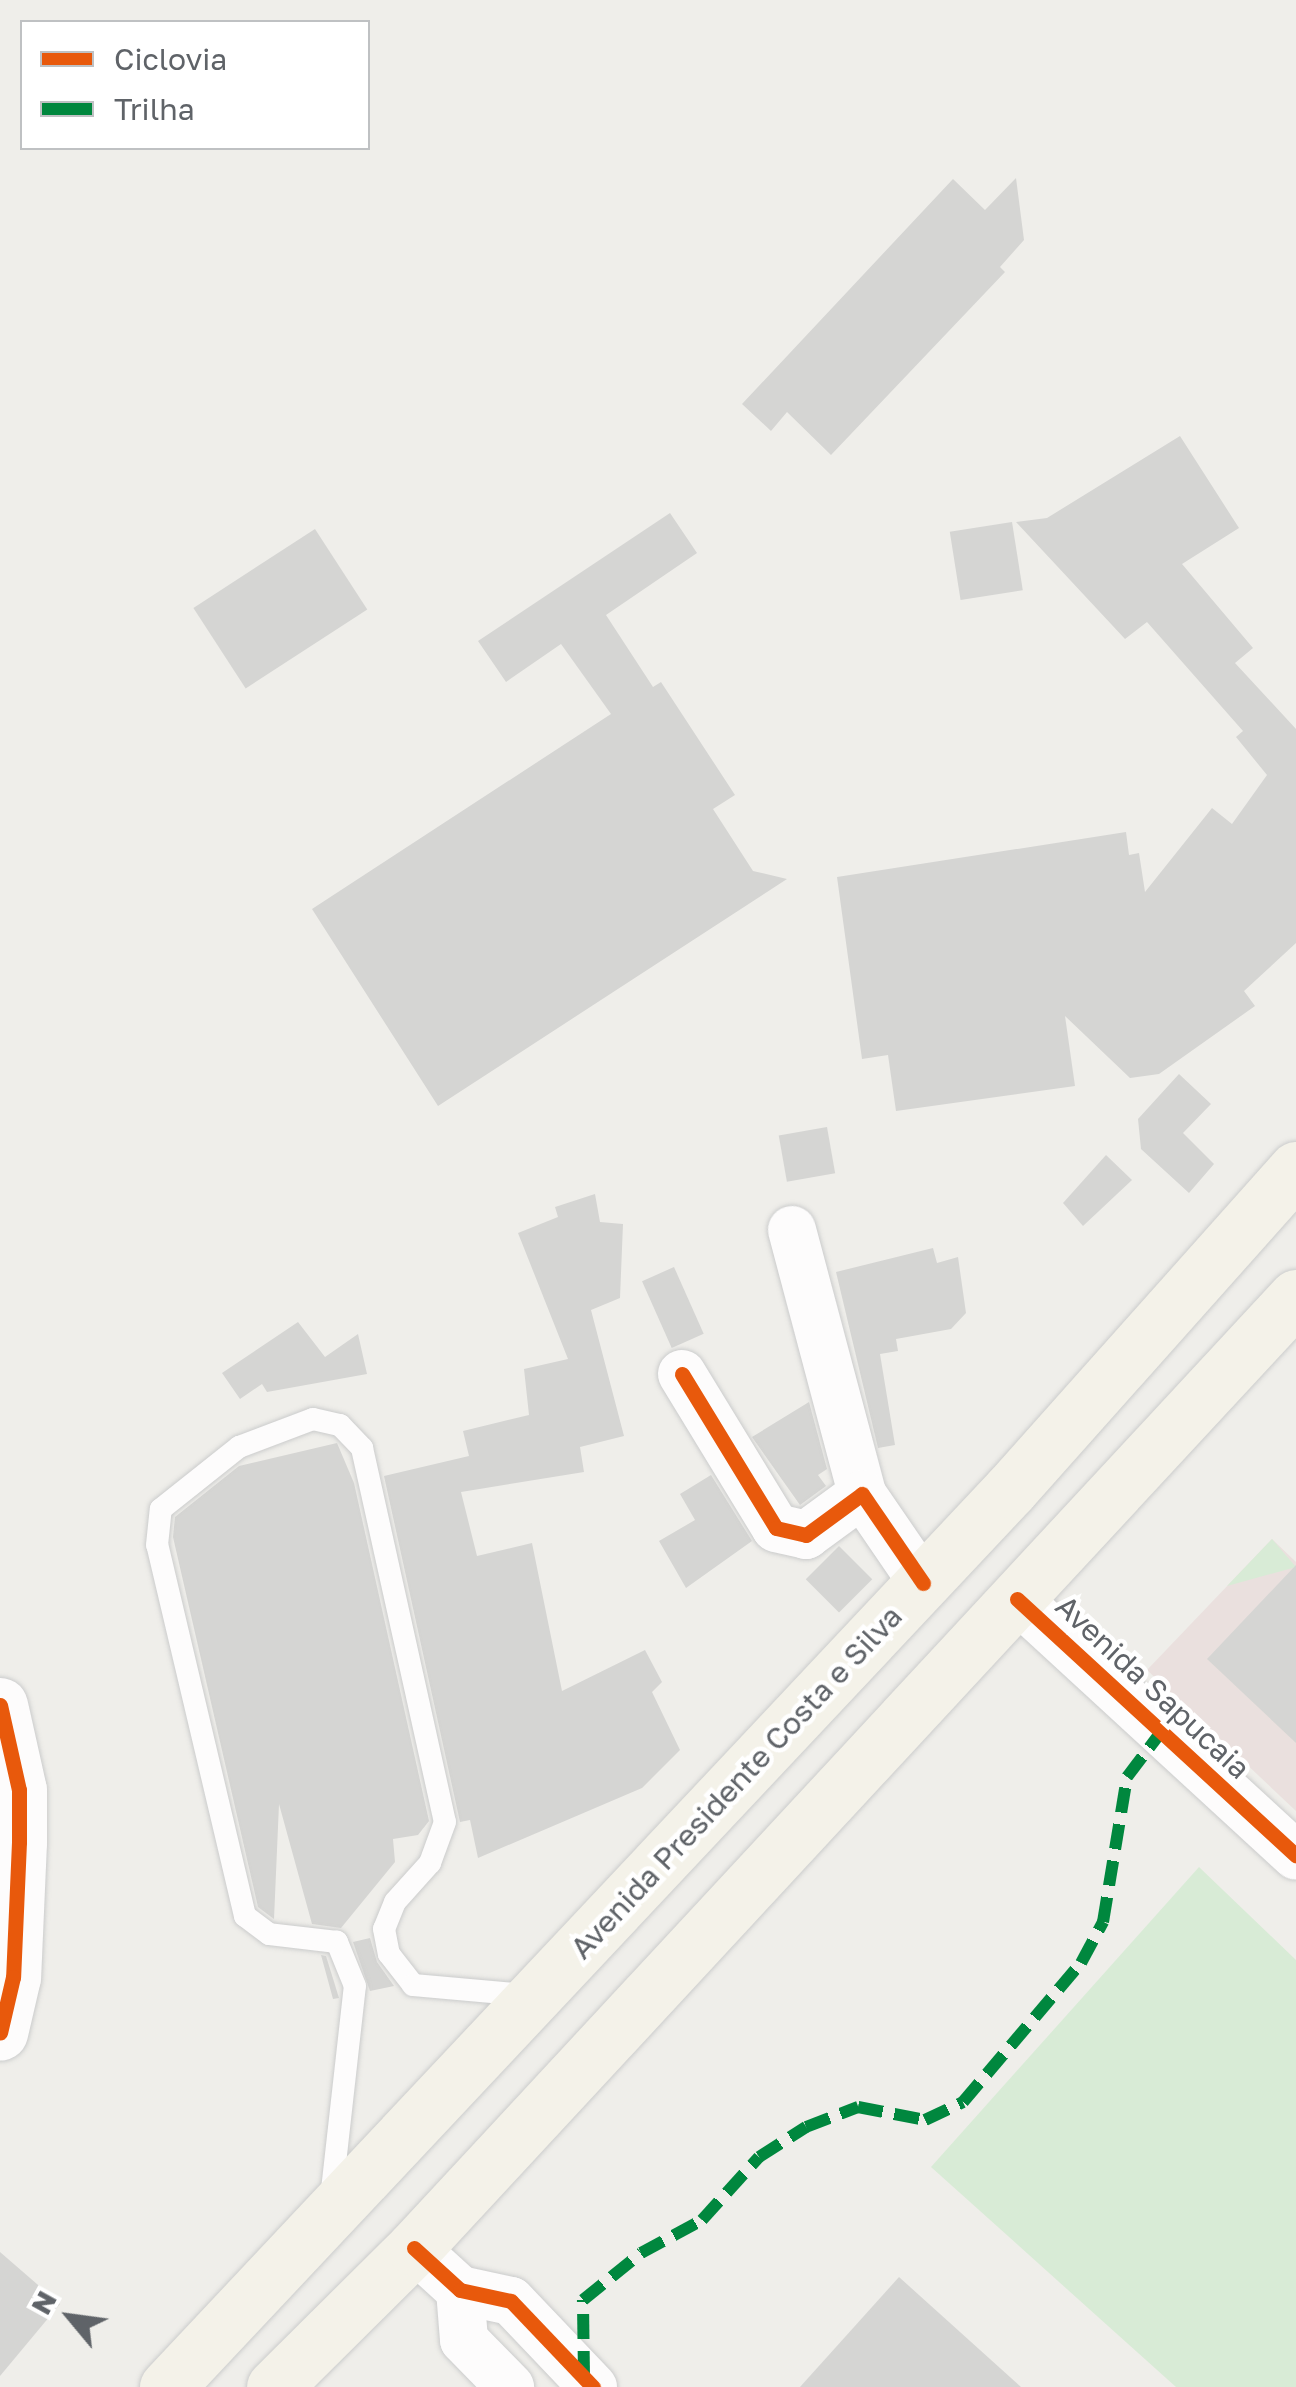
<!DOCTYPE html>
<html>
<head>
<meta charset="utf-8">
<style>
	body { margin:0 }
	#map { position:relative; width:1296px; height:2387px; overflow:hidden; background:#efeeea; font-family:"Golos Text",sans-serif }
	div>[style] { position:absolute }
	.medical>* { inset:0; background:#eae0de }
	.green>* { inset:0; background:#d8ebd6 }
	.building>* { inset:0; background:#d5d5d3; transform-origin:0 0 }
	.roads { filter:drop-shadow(0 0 2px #cbcccc) drop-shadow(0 0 2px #cbcccc) }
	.lane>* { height:22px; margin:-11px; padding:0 11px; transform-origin:11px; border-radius:11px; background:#fdfcfc }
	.street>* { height:48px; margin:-24px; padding:0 24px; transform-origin:24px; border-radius:24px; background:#fdfcfc }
	.secondary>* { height:55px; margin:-27.5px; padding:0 27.5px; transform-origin:27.5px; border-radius:27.5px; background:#fdfcfc }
	.primary>* { height:55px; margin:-27.5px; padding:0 27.5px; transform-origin:27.5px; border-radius:27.5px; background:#f4f2e9 }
	.quiet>* { height:12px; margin-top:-6px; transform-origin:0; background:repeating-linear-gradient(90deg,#00873e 0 25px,transparent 0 37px) }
	.cycleway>* { height:15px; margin:-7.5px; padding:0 7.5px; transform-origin:7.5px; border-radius:7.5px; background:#e8590c }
	span { translate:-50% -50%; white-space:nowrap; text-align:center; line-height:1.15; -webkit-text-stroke:9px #fff; paint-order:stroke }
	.street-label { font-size:30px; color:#5f6368 }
	.legend { position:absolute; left:20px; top:20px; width:350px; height:130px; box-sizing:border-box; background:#fff; border:2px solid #bfc1c3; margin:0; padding:12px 18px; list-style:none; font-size:30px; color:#5f6368 }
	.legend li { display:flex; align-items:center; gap:20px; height:50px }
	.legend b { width:50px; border:2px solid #bfc1c3 }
	.north { position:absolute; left:20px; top:2267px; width:100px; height:100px; -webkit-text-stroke:8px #fff; paint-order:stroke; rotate:299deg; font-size:28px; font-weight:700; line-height:40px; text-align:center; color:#5f6368 }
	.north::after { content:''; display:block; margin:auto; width:35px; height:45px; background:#5f6368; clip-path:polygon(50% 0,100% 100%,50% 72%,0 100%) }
</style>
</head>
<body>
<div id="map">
	<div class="medical">
		<div style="clip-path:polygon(1272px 1539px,1296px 1562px,1296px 1811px,1147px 1670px)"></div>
	</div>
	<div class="green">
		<div style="clip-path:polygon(1272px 1539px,1296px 1567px,1227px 1586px)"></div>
		<div style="clip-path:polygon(1199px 1867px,1296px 1960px,1296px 2387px,1176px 2387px,931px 2167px)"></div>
	</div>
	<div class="building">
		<div style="clip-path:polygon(1016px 178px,1024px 240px,1000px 267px,1005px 272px,831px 455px,787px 412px,771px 431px,742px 404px,953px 179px,985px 210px)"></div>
		<div style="clip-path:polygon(1180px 436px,1239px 528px,1182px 564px,1253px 648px,1235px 663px,1296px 729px,1296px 943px,1244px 991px,1255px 1006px,1159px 1074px,1130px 1078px,1065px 1016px,1075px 1086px,896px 1111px,888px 1055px,862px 1059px,837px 877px,1126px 832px,1129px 855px,1139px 853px,1145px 892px,1212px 808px,1232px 824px,1267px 775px,1236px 737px,1243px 731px,1147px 622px,1125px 639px,1016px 522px,1047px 518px)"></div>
		<div style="clip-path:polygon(670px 513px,697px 553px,606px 615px,653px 687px,661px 682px,735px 795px,713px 809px,753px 871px,787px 879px,438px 1106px,312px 909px,611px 714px,561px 644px,506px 682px,478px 641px)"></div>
		<div style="left:1012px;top:522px;width:69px;height:63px;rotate:81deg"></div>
		<div style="left:315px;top:529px;width:96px;height:145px;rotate:57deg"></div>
		<div style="clip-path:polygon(1179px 1074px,1211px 1104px,1183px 1133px,1214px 1164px,1189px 1193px,1141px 1149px,1138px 1119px)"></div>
		<div style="left:827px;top:1127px;width:47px;height:49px;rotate:80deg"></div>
		<div style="clip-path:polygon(1106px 1155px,1132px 1180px,1083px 1226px,1063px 1203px)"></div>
		<div style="clip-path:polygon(595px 1194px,600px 1222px,623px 1224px,620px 1298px,591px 1310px,624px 1436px,580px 1447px,584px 1472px,461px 1492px,477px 1556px,532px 1543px,562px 1691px,645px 1650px,662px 1682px,652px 1692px,680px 1750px,642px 1788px,478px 1858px,470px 1820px,460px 1822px,384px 1476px,469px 1456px,463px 1431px,529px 1415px,524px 1369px,568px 1359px,518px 1233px,558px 1217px,555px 1207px)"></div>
		<div style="clip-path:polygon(933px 1248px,937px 1263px,958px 1257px,966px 1313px,951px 1329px,896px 1339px,898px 1351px,880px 1354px,895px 1445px,878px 1448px,836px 1272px)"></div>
		<div style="left:674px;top:1267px;width:73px;height:35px;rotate:66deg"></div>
		<div style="clip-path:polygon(298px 1322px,325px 1357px,358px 1334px,367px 1374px,267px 1392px,262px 1384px,240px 1399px,222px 1373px)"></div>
		<div style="clip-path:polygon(809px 1402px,827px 1469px,818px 1475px,826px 1486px,800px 1505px,752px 1437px)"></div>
		<div style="clip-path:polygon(337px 1443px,354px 1483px,429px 1821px,418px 1835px,393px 1839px,395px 1862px,341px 1928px,312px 1924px,279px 1804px,274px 1919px,258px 1907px,173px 1537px,175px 1517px,239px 1466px)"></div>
		<div style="clip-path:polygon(711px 1475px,752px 1541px,686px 1588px,659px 1541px,695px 1520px,680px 1494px)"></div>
		<div style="left:839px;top:1546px;width:47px;height:47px;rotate:45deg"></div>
		<div style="clip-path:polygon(1296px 1565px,1296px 1743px,1207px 1659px)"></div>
		<div style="clip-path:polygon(370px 1938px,377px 1962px,394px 1986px,370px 1991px,353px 1942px)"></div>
		<div style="clip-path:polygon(321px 1955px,326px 1956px,339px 1998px,333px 1999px)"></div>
		<div style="clip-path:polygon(0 2252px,60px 2304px,0 2376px)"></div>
		<div style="clip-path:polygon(899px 2277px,1021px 2387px,800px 2387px)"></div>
	</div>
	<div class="roads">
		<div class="lane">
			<div style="left:331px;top:2199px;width:214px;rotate:-83.6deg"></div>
			<div style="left:355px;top:1986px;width:48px;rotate:-112.2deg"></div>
			<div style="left:337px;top:1942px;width:68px;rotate:-173.3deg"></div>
			<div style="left:269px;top:1934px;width:30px;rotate:-143deg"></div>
			<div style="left:245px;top:1916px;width:381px;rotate:-103.3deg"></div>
			<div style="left:157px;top:1545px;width:36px;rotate:-84deg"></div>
			<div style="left:161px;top:1509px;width:100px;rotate:-38.5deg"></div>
			<div style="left:239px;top:1447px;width:79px;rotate:-20.7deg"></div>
			<div style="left:313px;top:1419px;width:28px;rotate:13deg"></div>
			<div style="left:340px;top:1425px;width:32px;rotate:46deg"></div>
			<div style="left:362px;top:1448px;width:383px;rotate:77.5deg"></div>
			<div style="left:445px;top:1822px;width:44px;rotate:110.1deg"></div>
			<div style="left:430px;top:1863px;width:52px;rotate:131.9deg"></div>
			<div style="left:395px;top:1902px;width:29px;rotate:112deg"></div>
			<div style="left:384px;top:1929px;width:25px;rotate:79deg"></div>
			<div style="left:389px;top:1954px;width:39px;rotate:52deg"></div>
			<div style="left:413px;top:1985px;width:113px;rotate:5.1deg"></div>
		</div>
		<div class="street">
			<div style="left:792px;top:1230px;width:273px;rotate:75.1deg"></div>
			<div style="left:682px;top:1374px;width:180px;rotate:58.6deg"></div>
			<div style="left:776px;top:1528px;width:31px;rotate:13deg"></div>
			<div style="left:806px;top:1535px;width:69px;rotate:-36.2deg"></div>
			<div style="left:862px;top:1494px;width:108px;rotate:55.6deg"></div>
			<div style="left:1017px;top:1599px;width:379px;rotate:42.6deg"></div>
			<div style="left:414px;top:2248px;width:62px;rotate:42.4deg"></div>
			<div style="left:460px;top:2290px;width:52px;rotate:12.2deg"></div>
			<div style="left:511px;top:2301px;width:119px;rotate:46.4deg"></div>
			<div style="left:460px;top:2290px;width:50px;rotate:85.4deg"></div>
			<div style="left:464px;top:2340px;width:66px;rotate:45.6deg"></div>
		</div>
		<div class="secondary">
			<div style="left:0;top:1705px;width:87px;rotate:77.4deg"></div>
			<div style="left:19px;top:1790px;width:52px;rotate:90deg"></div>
			<div style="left:19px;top:1842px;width:135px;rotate:92.5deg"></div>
			<div style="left:13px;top:1977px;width:57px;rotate:103.1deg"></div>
		</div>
		<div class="primary">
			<div style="left:167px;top:2387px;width:1231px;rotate:-46.78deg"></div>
			<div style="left:1010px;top:1490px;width:430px;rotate:-48.3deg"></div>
			<div style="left:274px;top:2387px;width:197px;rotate:-44.8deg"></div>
			<div style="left:414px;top:2248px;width:1297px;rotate:-47.16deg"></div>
		</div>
	</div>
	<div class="quiet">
		<div style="left:584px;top:2376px;width:76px;rotate:-90.8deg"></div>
		<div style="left:583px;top:2300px;width:75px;rotate:-39deg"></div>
		<div style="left:641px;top:2253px;width:69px;rotate:-28.4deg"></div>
		<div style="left:702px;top:2220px;width:85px;rotate:-47.9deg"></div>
		<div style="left:759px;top:2157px;width:56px;rotate:-32.6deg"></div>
		<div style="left:806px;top:2127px;width:56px;rotate:-21deg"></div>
		<div style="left:858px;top:2107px;width:68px;rotate:11deg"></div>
		<div style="left:925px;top:2120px;width:42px;rotate:-25.3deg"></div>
		<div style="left:963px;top:2102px;width:182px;rotate:-49.7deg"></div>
		<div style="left:1081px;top:1963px;width:47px;rotate:-61.8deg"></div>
		<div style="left:1103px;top:1922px;width:147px;rotate:-80.6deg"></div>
		<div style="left:1127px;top:1777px;width:56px;rotate:-52.9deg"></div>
	</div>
	<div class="cycleway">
		<div style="left:682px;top:1374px;width:180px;rotate:58.6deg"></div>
		<div style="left:776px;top:1528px;width:31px;rotate:13deg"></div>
		<div style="left:806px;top:1535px;width:69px;rotate:-36.2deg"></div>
		<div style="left:862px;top:1494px;width:108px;rotate:55.6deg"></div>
		<div style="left:1017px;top:1599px;width:379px;rotate:42.6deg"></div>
		<div style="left:0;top:1705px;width:87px;rotate:77.4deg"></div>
		<div style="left:19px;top:1790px;width:52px;rotate:90deg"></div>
		<div style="left:19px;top:1842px;width:135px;rotate:92.5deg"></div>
		<div style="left:13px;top:1977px;width:57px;rotate:103.1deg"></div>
		<div style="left:414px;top:2248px;width:62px;rotate:42.4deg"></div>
		<div style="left:460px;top:2290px;width:52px;rotate:12.2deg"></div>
		<div style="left:511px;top:2301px;width:119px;rotate:46.4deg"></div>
	</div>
	<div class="street-label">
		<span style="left:1153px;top:1687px;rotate:43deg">Avenida Sapucaia</span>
		<span style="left:736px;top:1782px;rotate:-47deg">Avenida Presidente Costa e Silva</span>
	</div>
	<ul class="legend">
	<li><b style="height:12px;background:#e8590c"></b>Ciclovia</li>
	<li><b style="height:12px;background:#00873e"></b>Trilha</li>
	</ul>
	<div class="north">N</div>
</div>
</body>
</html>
